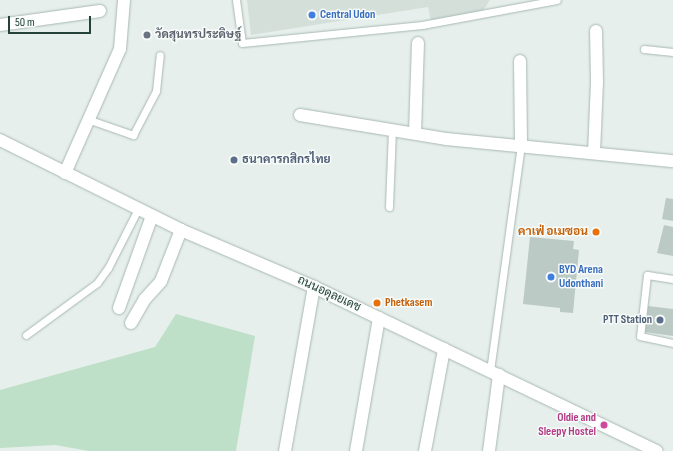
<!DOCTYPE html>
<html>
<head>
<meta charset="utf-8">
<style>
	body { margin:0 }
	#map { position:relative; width:673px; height:451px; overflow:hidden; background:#e6efeb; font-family:"Sofia Sans Condensed",Sarabun,sans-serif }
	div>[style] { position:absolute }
	.built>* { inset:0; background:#d4dfda }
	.green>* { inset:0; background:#bfe0c8 }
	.building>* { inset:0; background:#bbcac4 }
	.roads { filter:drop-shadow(0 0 1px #a8b8b2) drop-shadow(0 0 1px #a8b8b2) }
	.service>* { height:7px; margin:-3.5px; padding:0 3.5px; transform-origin:3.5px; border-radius:3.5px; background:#fff }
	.minor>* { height:12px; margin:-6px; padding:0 6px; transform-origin:6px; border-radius:6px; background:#fff }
	.dots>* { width:11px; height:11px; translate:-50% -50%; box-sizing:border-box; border:2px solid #f7fbf9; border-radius:50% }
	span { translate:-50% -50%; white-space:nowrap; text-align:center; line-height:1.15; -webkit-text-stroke:3px #f7fbf9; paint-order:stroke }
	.shop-label { font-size:12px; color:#366cbe; font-weight:700 }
	.left { translate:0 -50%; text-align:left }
	.worship-label { font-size:12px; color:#5b616d; font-weight:700 }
	.service-label { font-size:12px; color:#4e5e75; font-weight:700 }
	.right { translate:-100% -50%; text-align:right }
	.food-label { font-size:12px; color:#c56008; font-weight:700 }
	.street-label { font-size:12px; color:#24423a }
	.hotel-label { font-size:12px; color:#b23c85; font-weight:700 }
	.scale { position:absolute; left:8px; top:16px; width:83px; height:18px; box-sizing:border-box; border:2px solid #24423a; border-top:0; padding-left:5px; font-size:12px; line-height:14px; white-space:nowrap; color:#24423a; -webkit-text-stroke:3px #f7fbf9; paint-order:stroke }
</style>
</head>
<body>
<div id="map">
	<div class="built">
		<div style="clip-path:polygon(247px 0,490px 0,483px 11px,431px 20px,428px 7px,251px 35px)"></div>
	</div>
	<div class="green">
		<div style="clip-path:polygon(176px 314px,255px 336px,236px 451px,89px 451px,55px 445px,0 448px,0 390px,155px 347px)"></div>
	</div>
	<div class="building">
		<div style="clip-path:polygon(666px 198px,673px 199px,673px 221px,662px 219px)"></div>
		<div style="clip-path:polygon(664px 225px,673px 227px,673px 256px,657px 253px)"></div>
		<div style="clip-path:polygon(530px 237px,574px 241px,573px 249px,579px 250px,573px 313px,560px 312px,560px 308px,523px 304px)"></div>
		<div style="clip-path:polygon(648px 306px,673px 309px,673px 336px,645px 332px)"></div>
	</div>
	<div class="roads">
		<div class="service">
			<div style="left:236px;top:0;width:43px;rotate:82.1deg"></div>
			<div style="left:242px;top:43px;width:181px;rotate:-5.7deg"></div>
			<div style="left:422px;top:25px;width:137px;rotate:-10.5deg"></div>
			<div style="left:644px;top:49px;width:29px;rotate:6deg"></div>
			<div style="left:90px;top:120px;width:46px;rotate:19.2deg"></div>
			<div style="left:133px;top:135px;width:50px;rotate:-62.4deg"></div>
			<div style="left:156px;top:91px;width:36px;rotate:-84deg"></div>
			<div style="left:389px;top:207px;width:78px;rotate:-87.8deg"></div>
			<div style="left:673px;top:279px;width:26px;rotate:-171deg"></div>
			<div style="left:647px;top:275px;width:61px;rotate:96.5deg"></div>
			<div style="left:640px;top:336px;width:34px;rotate:12deg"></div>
			<div style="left:26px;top:335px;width:88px;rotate:-36.2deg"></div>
			<div style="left:97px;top:283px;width:19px;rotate:-54deg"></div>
			<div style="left:108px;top:268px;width:66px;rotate:-63deg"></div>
			<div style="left:490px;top:371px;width:227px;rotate:-82.2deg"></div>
		</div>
		<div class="minor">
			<div style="left:0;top:25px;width:101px;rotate:-8deg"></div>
			<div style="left:520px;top:61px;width:85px;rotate:89.3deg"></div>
			<div style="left:300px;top:115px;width:149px;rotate:9.3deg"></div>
			<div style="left:447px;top:139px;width:227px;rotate:5.6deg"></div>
			<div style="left:415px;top:133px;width:90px;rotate:-88.1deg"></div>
			<div style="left:0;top:140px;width:202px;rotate:26.4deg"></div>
			<div style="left:181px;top:230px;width:145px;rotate:23.2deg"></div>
			<div style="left:314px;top:287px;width:380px;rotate:25.6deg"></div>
			<div style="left:594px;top:153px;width:71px;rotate:-87.6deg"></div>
			<div style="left:597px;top:82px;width:51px;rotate:-91.1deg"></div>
			<div style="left:65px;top:173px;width:136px;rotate:-66.1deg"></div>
			<div style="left:120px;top:49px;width:49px;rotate:-85.3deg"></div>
			<div style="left:119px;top:308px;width:98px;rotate:-70.3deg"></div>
			<div style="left:131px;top:323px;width:28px;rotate:-60deg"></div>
			<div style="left:145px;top:299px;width:24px;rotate:-48deg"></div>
			<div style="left:161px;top:281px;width:55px;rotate:-68.6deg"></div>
			<div style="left:285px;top:451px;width:167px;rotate:-80deg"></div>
			<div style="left:356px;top:451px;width:135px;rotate:-80.2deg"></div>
			<div style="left:425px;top:451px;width:104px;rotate:-79.4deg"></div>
			<div style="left:489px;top:451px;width:77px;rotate:-82.5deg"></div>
		</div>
	</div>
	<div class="dots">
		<div style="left:312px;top:15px;background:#3f7fe0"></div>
		<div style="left:147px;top:35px;background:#6b7280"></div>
		<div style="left:234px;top:160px;background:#5c6f8a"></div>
		<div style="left:596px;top:232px;background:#e8710a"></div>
		<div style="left:551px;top:277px;background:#3f7fe0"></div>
		<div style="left:377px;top:303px;background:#e8710a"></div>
		<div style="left:660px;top:320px;background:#5c6f8a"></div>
		<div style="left:604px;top:425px;background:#d1479c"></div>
	</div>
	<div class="shop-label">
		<span class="left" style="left:320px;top:15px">Central Udon</span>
		<span class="left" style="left:559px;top:277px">BYD Arena<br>Udonthani</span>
	</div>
	<div class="worship-label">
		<span class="left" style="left:155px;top:35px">วัดสุนทรประดิษฐ์</span>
	</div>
	<div class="service-label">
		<span class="left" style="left:242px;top:160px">ธนาคารกสิกรไทย</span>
		<span class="right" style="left:652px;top:320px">PTT Station</span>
	</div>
	<div class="food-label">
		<span class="right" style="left:588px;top:232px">คาเฟ่ อเมซอน</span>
		<span class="left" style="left:385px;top:303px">Phetkasem</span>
	</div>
	<div class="street-label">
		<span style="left:329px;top:294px;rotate:25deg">ถนนอดุลยเดช</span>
	</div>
	<div class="hotel-label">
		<span class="right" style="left:596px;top:425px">Oldie and<br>Sleepy Hostel</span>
	</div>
	<div class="scale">50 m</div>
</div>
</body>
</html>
